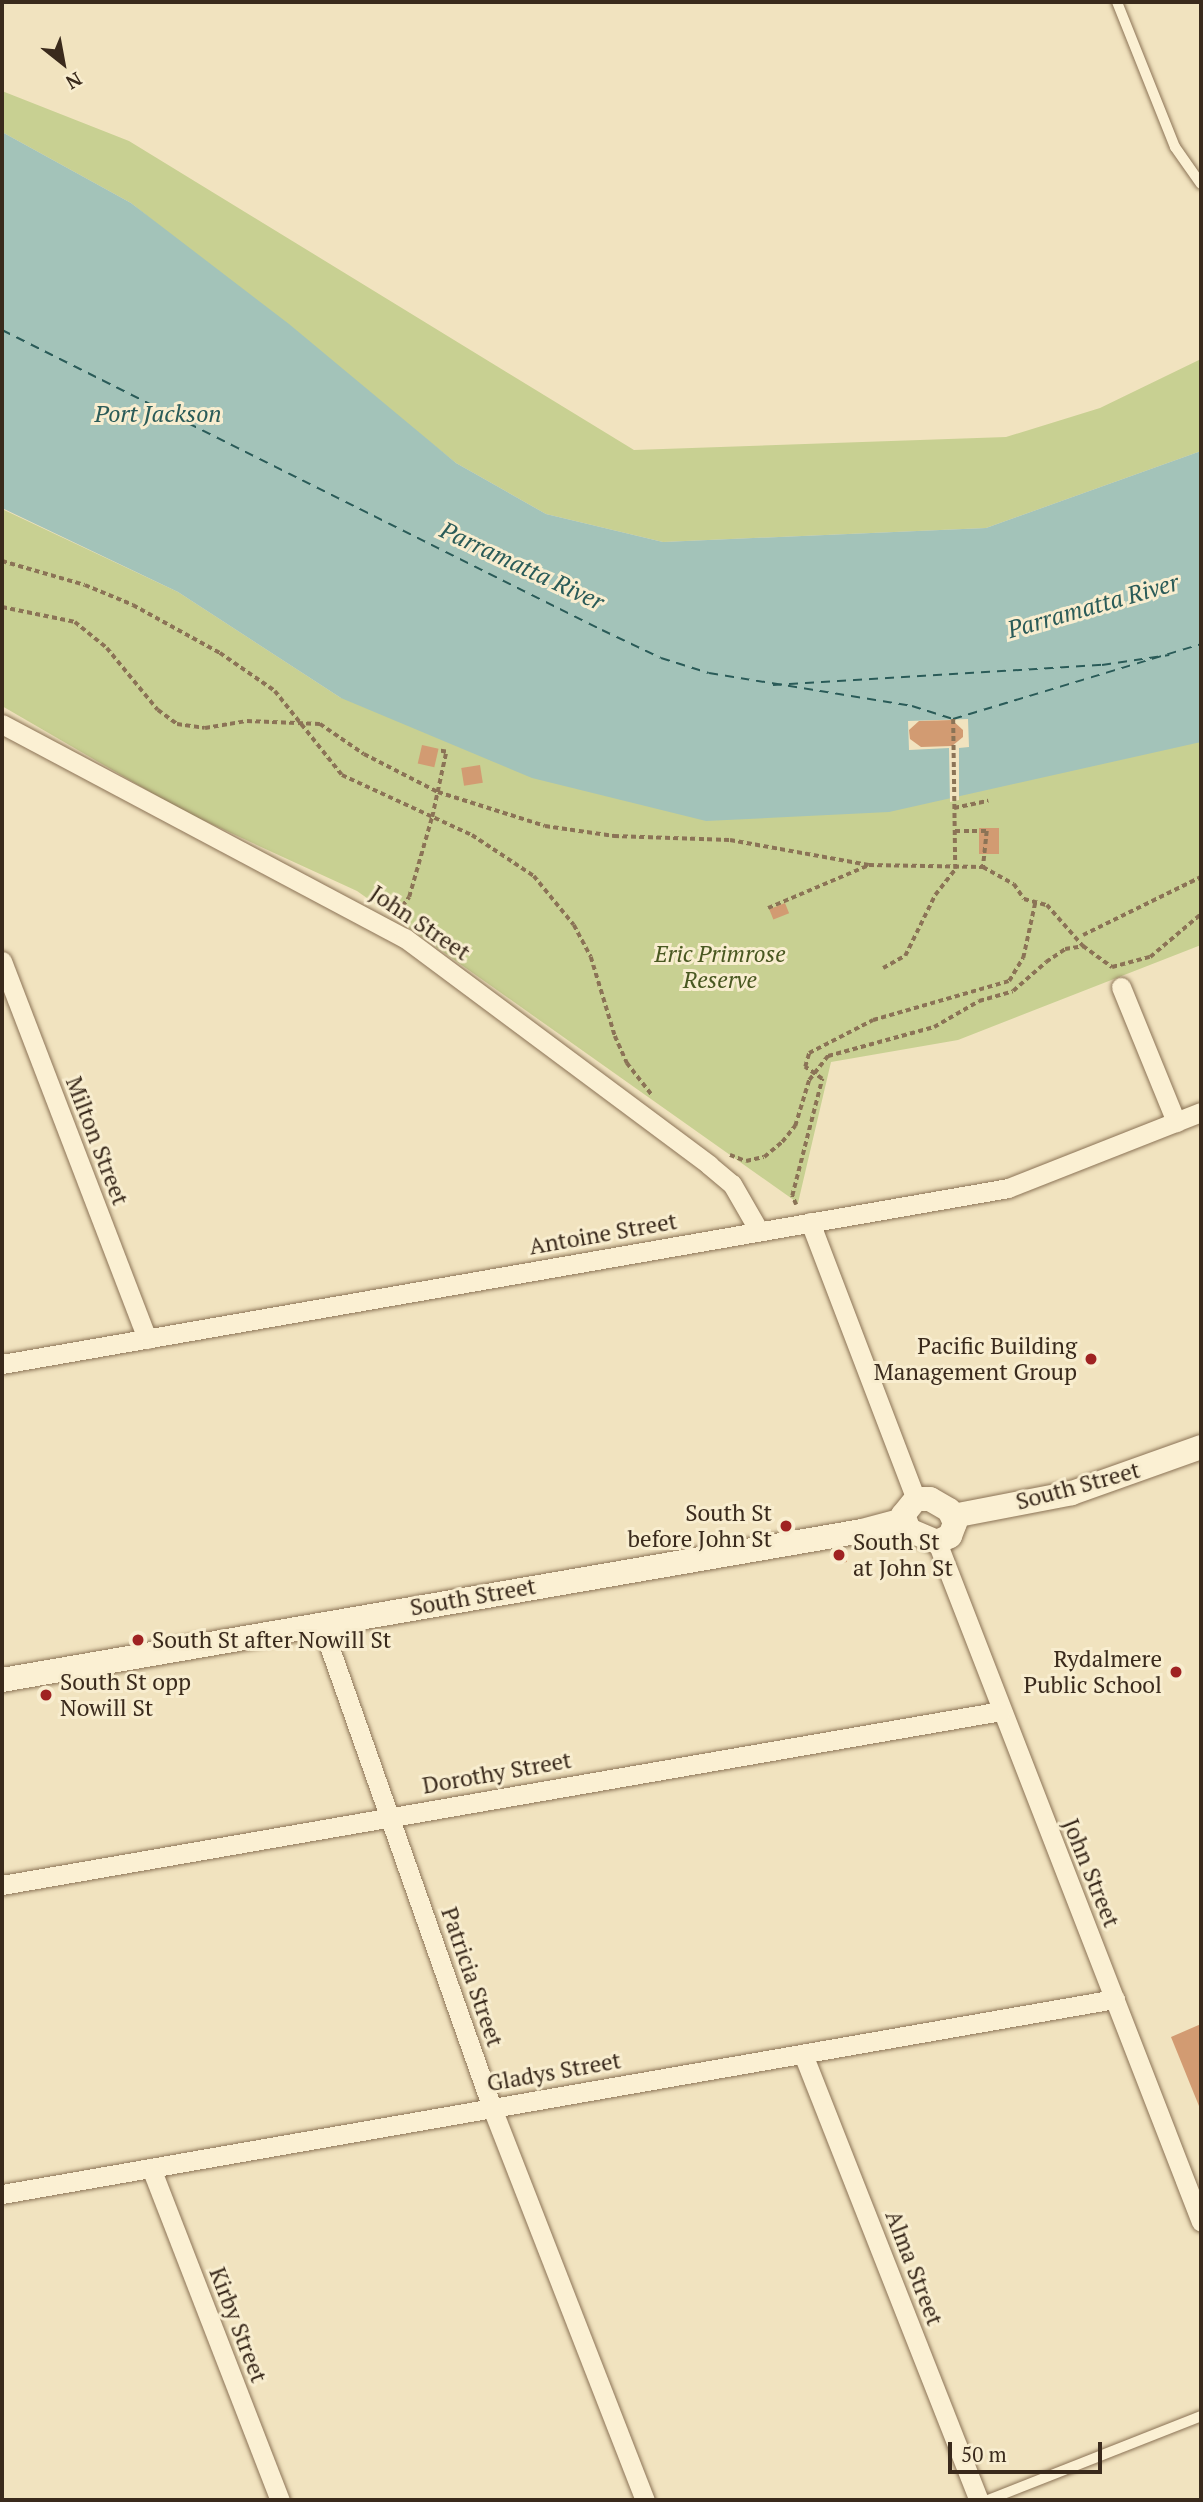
<!DOCTYPE html>
<html>
<head>
<meta charset="utf-8">
<style>
	body { margin:0 }
	#map { position:relative; width:1203px; height:2502px; overflow:hidden; background:#f1e3bf; font-family:"PT Serif",serif }
	div>[style] { position:absolute }
	.green>* { inset:0; background:#c8d092 }
	.water>* { inset:0; background:#a3c3b9 }
	.pier>* { inset:0; background:#f1e3bf }
	.ferry>* { height:2px; margin-top:-1px; transform-origin:0; background:repeating-linear-gradient(90deg,#2a5b58 0 9px,transparent 0 16px) }
	.building>* { inset:0; background:#d29b72; transform-origin:0 0 }
	.path>* { height:3.5px; margin-top:-1.75px; transform-origin:0; background:repeating-linear-gradient(90deg,#8b7356 0 5px,transparent 0 8.5px) }
	.roads { filter:drop-shadow(0 0 2px #8b7356) drop-shadow(0 0 2px #8b7356) }
	.service>* { height:10px; margin:-5px; padding:0 5px; transform-origin:5px; border-radius:5px; background:#fbf0d3 }
	.minor>* { height:19px; margin:-9.5px; padding:0 9.5px; transform-origin:9.5px; border-radius:9.5px; background:#fbf0d3 }
	.tertiary>* { height:24px; margin:-12px; padding:0 12px; transform-origin:12px; border-radius:12px; background:#fbf0d3 }
	.dots>* { width:19px; height:19px; translate:-50% -50%; box-sizing:border-box; border:4px solid #f8edcf; border-radius:50% }
	span { translate:-50% -50%; white-space:nowrap; text-align:center; line-height:1.15; -webkit-text-stroke:6px #f8edcf; paint-order:stroke }
	.street-label { font-size:23px; color:#3a2a1c }
	.park-label { font-size:23px; color:#495821; font-style:italic }
	.poi-label { font-size:23px; color:#3a2a1c }
	.right { translate:-100% -50%; text-align:right }
	.left { translate:0 -50%; text-align:left }
	.water-label { font-size:24px; color:#2a5b58; font-style:italic }
	.frame { position:absolute; inset:0; border:4px solid #3a2a1c; pointer-events:none }
	.north { position:absolute; left:28px; top:28px; width:70px; height:70px; -webkit-text-stroke:5px #f8edcf; paint-order:stroke; rotate:149deg; font-size:19px; font-weight:700; line-height:28px; text-align:center; color:#3a2a1c }
	.north::after { content:''; display:block; margin:auto; width:24px; height:32px; background:#3a2a1c; clip-path:polygon(50% 0,100% 100%,50% 72%,0 100%) }
	.scale { position:absolute; left:948px; top:2442px; width:154px; height:32px; box-sizing:border-box; border:4px solid #3a2a1c; border-top:0; padding-left:9px; font-size:21px; line-height:24px; white-space:nowrap; color:#3a2a1c; -webkit-text-stroke:5px #f8edcf; paint-order:stroke }
</style>
</head>
<body>
<div id="map">
	<div class="green">
		<div style="clip-path:polygon(2px 91px,129px 141px,634px 450px,1006px 437px,1100px 408px,1201px 359px,1201px 451px,986px 528px,663px 542px,546px 514px,456px 463px,131px 203px,2px 132px)"></div>
		<div style="clip-path:polygon(2px 509px,178px 592px,341px 698px,1201px 742px,1201px 945px,958px 1040px,831px 1062px,798px 1203px,357px 891px,183px 811px,2px 706px)"></div>
	</div>
	<div class="water">
		<div style="clip-path:polygon(2px 132px,131px 203px,289px 324px,456px 463px,546px 514px,663px 542px,986px 528px,1201px 451px,1201px 742px,889px 812px,706px 821px,532px 778px,341px 698px,178px 592px,2px 508px)"></div>
	</div>
	<div class="pier">
		<div style="clip-path:polygon(968px 719px,969px 747px,959px 748px,959px 800px,950px 802px,949px 748px,909px 750px,908px 721px)"></div>
	</div>
	<div class="ferry">
		<div style="left:2px;top:330px;width:671px;rotate:26.57deg"></div>
		<div style="left:602px;top:630px;width:65px;rotate:25.4deg"></div>
		<div style="left:661px;top:658px;width:50px;rotate:17.4deg"></div>
		<div style="left:709px;top:673px;width:206px;rotate:9.2deg"></div>
		<div style="left:912px;top:706px;width:43px;rotate:17.6deg"></div>
		<div style="left:953px;top:719px;width:259px;rotate:-16.8deg"></div>
		<div style="left:773px;top:685px;width:330px;rotate:-3.5deg"></div>
		<div style="left:1102px;top:665px;width:68px;rotate:-8.5deg"></div>
	</div>
	<div class="building">
		<div style="clip-path:polygon(952px 720px,963px 730px,963px 737px,952px 746px,921px 747px,910px 739px,909px 730px,919px 721px)"></div>
		<div style="left:422px;top:745px;width:17px;height:19px;rotate:13deg"></div>
		<div style="left:480px;top:765px;width:18px;height:19px;rotate:81deg"></div>
		<div style="left:979px;top:828px;width:20px;height:26px"></div>
		<div style="left:785px;top:903px;width:11px;height:17px;rotate:68deg"></div>
		<div style="left:846px;top:1556px;width:6px;height:11px;rotate:81deg"></div>
		<div style="clip-path:polygon(1201px 2024px,1201px 2111px,1171px 2037px)"></div>
	</div>
	<div class="path">
		<div style="left:2px;top:561px;width:86px;rotate:16.1deg"></div>
		<div style="left:85px;top:585px;width:52px;rotate:22.6deg"></div>
		<div style="left:133px;top:605px;width:99px;rotate:28.9deg"></div>
		<div style="left:220px;top:653px;width:67px;rotate:34.6deg"></div>
		<div style="left:275px;top:691px;width:107px;rotate:51.4deg"></div>
		<div style="left:342px;top:775px;width:143px;rotate:24.8deg"></div>
		<div style="left:472px;top:835px;width:74px;rotate:33.5deg"></div>
		<div style="left:534px;top:876px;width:63px;rotate:50.8deg"></div>
		<div style="left:574px;top:925px;width:36px;rotate:62deg"></div>
		<div style="left:591px;top:957px;width:83px;rotate:73.1deg"></div>
		<div style="left:615px;top:1036px;width:30px;rotate:66deg"></div>
		<div style="left:627px;top:1063px;width:41px;rotate:52deg"></div>
		<div style="left:2px;top:607px;width:75px;rotate:11.6deg"></div>
		<div style="left:75px;top:622px;width:41px;rotate:39.1deg"></div>
		<div style="left:107px;top:648px;width:80px;rotate:50.6deg"></div>
		<div style="left:158px;top:710px;width:24px;rotate:36deg"></div>
		<div style="left:177px;top:724px;width:28px;rotate:8deg"></div>
		<div style="left:205px;top:728px;width:43px;rotate:-9.5deg"></div>
		<div style="left:247px;top:721px;width:73px;rotate:2.4deg"></div>
		<div style="left:320px;top:724px;width:53px;rotate:34.3deg"></div>
		<div style="left:364px;top:754px;width:83px;rotate:27.2deg"></div>
		<div style="left:438px;top:792px;width:112px;rotate:17.6deg"></div>
		<div style="left:545px;top:826px;width:70px;rotate:8.2deg"></div>
		<div style="left:614px;top:836px;width:116px;rotate:2deg"></div>
		<div style="left:730px;top:840px;width:141px;rotate:10.2deg"></div>
		<div style="left:869px;top:865px;width:114px;rotate:1deg"></div>
		<div style="left:983px;top:867px;width:35px;rotate:29deg"></div>
		<div style="left:1014px;top:884px;width:18px;rotate:56deg"></div>
		<div style="left:1024px;top:899px;width:24px;rotate:15deg"></div>
		<div style="left:1047px;top:905px;width:55px;rotate:48.7deg"></div>
		<div style="left:1083px;top:946px;width:36px;rotate:36deg"></div>
		<div style="left:1112px;top:967px;width:39px;rotate:-15deg"></div>
		<div style="left:1150px;top:957px;width:67px;rotate:-40.1deg"></div>
		<div style="left:954px;top:808px;width:35px;rotate:-12deg"></div>
		<div style="left:955px;top:831px;width:32px"></div>
		<div style="left:987px;top:831px;width:36px;rotate:96deg"></div>
		<div style="left:768px;top:908px;width:108px;rotate:-23deg"></div>
		<div style="left:397px;top:913px;width:20px;rotate:-53deg"></div>
		<div style="left:409px;top:897px;width:83px;rotate:-74deg"></div>
		<div style="left:432px;top:817px;width:66px;rotate:-77.8deg"></div>
		<div style="left:446px;top:752px;width:7px;rotate:-172deg"></div>
		<div style="left:1083px;top:935px;width:131px;rotate:-26.2deg"></div>
		<div style="left:883px;top:968px;width:25px;rotate:-29deg"></div>
		<div style="left:905px;top:956px;width:68px;rotate:-63.8deg"></div>
		<div style="left:935px;top:895px;width:33px;rotate:-52deg"></div>
		<div style="left:955px;top:869px;width:150px;rotate:-90.8deg"></div>
		<div style="left:730px;top:1155px;width:17px;rotate:21deg"></div>
		<div style="left:746px;top:1161px;width:18px;rotate:-13deg"></div>
		<div style="left:764px;top:1157px;width:23px;rotate:-40deg"></div>
		<div style="left:782px;top:1142px;width:21px;rotate:-51deg"></div>
		<div style="left:795px;top:1126px;width:48px;rotate:-73.1deg"></div>
		<div style="left:809px;top:1080px;width:31px;rotate:-52deg"></div>
		<div style="left:828px;top:1056px;width:110px;rotate:-15.3deg"></div>
		<div style="left:934px;top:1027px;width:52px;rotate:-30deg"></div>
		<div style="left:979px;top:1001px;width:35px;rotate:-16deg"></div>
		<div style="left:1013px;top:991px;width:44px;rotate:-41.3deg"></div>
		<div style="left:1046px;top:962px;width:23px;rotate:-34deg"></div>
		<div style="left:1065px;top:949px;width:18px;rotate:-9deg"></div>
		<div style="left:796px;top:1205px;width:10px;rotate:-114deg"></div>
		<div style="left:792px;top:1196px;width:121px;rotate:-75.6deg"></div>
		<div style="left:822px;top:1079px;width:21px;rotate:-145deg"></div>
		<div style="left:805px;top:1067px;width:15px;rotate:-74deg"></div>
		<div style="left:809px;top:1053px;width:72px;rotate:-27.3deg"></div>
		<div style="left:873px;top:1020px;width:141px;rotate:-16deg"></div>
		<div style="left:1009px;top:981px;width:27px;rotate:-59deg"></div>
		<div style="left:1023px;top:958px;width:56px;rotate:-77.7deg"></div>
	</div>
	<div class="roads">
		<div class="service">
			<div style="left:1117px;top:2px;width:156px;rotate:68.2deg"></div>
			<div style="left:1175px;top:147px;width:45px;rotate:54.9deg"></div>
			<div style="left:988px;top:2500px;width:229px;rotate:-21.5deg"></div>
		</div>
		<div class="minor">
			<div style="left:2px;top:724px;width:456px;rotate:28deg"></div>
			<div style="left:405px;top:938px;width:379px;rotate:36.7deg"></div>
			<div style="left:709px;top:1165px;width:30px;rotate:40deg"></div>
			<div style="left:732px;top:1184px;width:54px;rotate:60.1deg"></div>
			<div style="left:2px;top:961px;width:405px;rotate:69deg"></div>
			<div style="left:1121px;top:987px;width:146px;rotate:67.8deg"></div>
			<div style="left:810px;top:1222px;width:297px;rotate:69.1deg"></div>
			<div style="left:2px;top:1364px;width:1021px;rotate:-9.92deg"></div>
			<div style="left:1008px;top:1188px;width:207px;rotate:-21.5deg"></div>
			<div style="left:937px;top:1542px;width:729px;rotate:68.78deg"></div>
			<div style="left:321px;top:1623px;width:514px;rotate:70.58deg"></div>
			<div style="left:492px;top:2108px;width:421px;rotate:68.7deg"></div>
			<div style="left:2px;top:1885px;width:1014px;rotate:-9.88deg"></div>
			<div style="left:803px;top:2054px;width:479px;rotate:68.5deg"></div>
			<div style="left:151px;top:2168px;width:356px;rotate:68.8deg"></div>
			<div style="left:2px;top:2194px;width:1130px;rotate:-9.94deg"></div>
		</div>
		<div class="tertiary">
			<div style="left:916px;top:1499px;width:14px"></div>
			<div style="left:930px;top:1499px;width:22px;rotate:30deg"></div>
			<div style="left:949px;top:1510px;width:14px;rotate:65deg"></div>
			<div style="left:955px;top:1523px;width:14px;rotate:111deg"></div>
			<div style="left:950px;top:1536px;width:14px;rotate:155deg"></div>
			<div style="left:937px;top:1542px;width:30px;rotate:-157deg"></div>
			<div style="left:909px;top:1530px;width:16px;rotate:-112deg"></div>
			<div style="left:903px;top:1515px;width:21px;rotate:-51deg"></div>
			<div style="left:953px;top:1516px;width:121px;rotate:-10.9deg"></div>
			<div style="left:1072px;top:1493px;width:137px;rotate:-19.6deg"></div>
			<div style="left:2px;top:1680px;width:873px;rotate:-9.83deg"></div>
			<div style="left:862px;top:1531px;width:42px;rotate:-15deg"></div>
		</div>
	</div>
	<div class="dots">
		<div style="left:1091px;top:1359px;background:#9f2222"></div>
		<div style="left:786px;top:1526px;background:#9f2222"></div>
		<div style="left:839px;top:1555px;background:#9f2222"></div>
		<div style="left:138px;top:1640px;background:#9f2222"></div>
		<div style="left:1176px;top:1672px;background:#9f2222"></div>
		<div style="left:46px;top:1695px;background:#9f2222"></div>
	</div>
	<div class="street-label">
		<span style="left:420px;top:923px;rotate:34deg">John Street</span>
		<span style="left:97px;top:1141px;rotate:69deg">Milton Street</span>
		<span style="left:603px;top:1234px;rotate:-10deg">Antoine Street</span>
		<span style="left:1078px;top:1486px;rotate:-15deg">South Street</span>
		<span style="left:473px;top:1597px;rotate:-10deg">South Street</span>
		<span style="left:497px;top:1773px;rotate:-10deg">Dorothy Street</span>
		<span style="left:1091px;top:1873px;rotate:68deg">John Street</span>
		<span style="left:472px;top:1977px;rotate:71deg">Patricia Street</span>
		<span style="left:554px;top:2072px;rotate:-10deg">Gladys Street</span>
		<span style="left:914px;top:2268px;rotate:69deg">Alma Street</span>
		<span style="left:238px;top:2325px;rotate:69deg">Kirby Street</span>
	</div>
	<div class="park-label">
		<span style="left:720px;top:967px">Eric Primrose<br>Reserve</span>
	</div>
	<div class="poi-label">
		<span class="right" style="left:1077px;top:1359px">Pacific Building<br>Management Group</span>
		<span class="right" style="left:772px;top:1526px">South St<br>before John St</span>
		<span class="left" style="left:853px;top:1555px">South St<br>at John St</span>
		<span class="left" style="left:152px;top:1640px">South St after Nowill St</span>
		<span class="right" style="left:1162px;top:1672px">Rydalmere<br>Public School</span>
		<span class="left" style="left:60px;top:1695px">South St opp<br>Nowill St</span>
	</div>
	<div class="water-label">
		<span style="left:158px;top:414px">Port Jackson</span>
		<span style="left:522px;top:566px;rotate:25deg">Parramatta River</span>
		<span style="left:1093px;top:606px;rotate:-16deg">Parramatta River</span>
	</div>
	<div class="frame"></div>
	<div class="north">N</div>
	<div class="scale">50 m</div>
</div>
</body>
</html>
